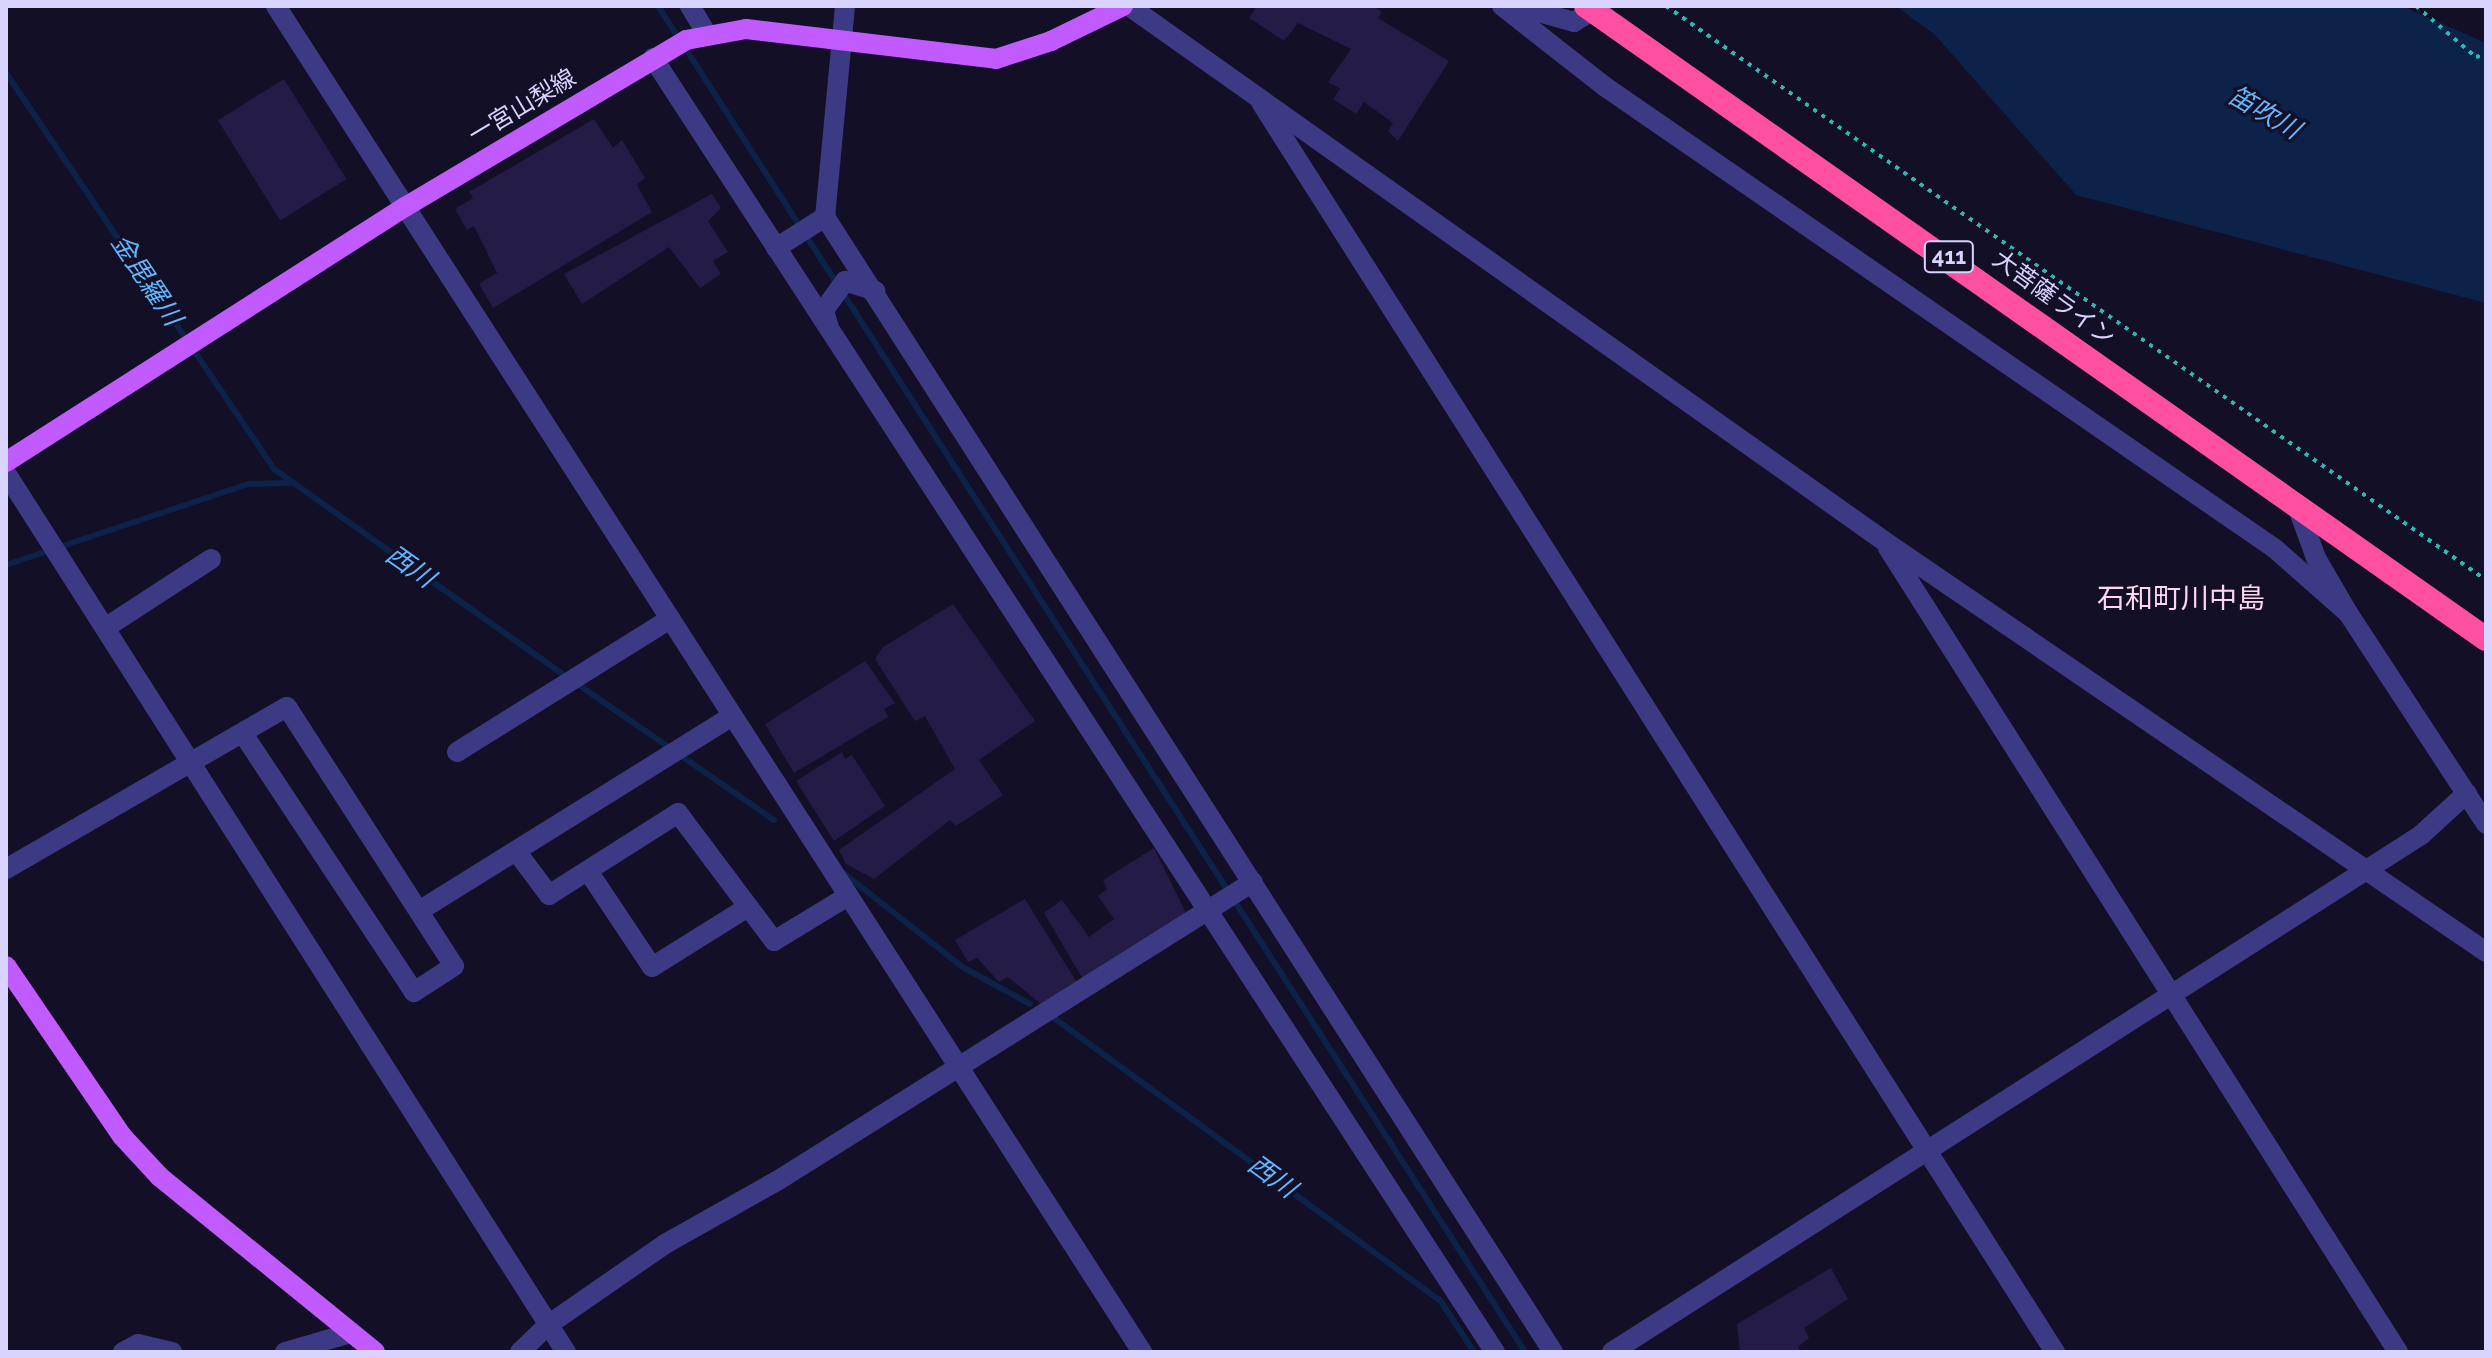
<!DOCTYPE html>
<html>
<head>
<meta charset="utf-8">
<style>
	body { margin:0 }
	#map { position:relative; width:2492px; height:1358px; overflow:hidden; background:#130f26; font-family:Raleway,"Noto Sans JP",sans-serif }
	div>[style] { position:absolute }
	.water>* { inset:0; background:#0c2248 }
	.stream>* { height:6px; margin:-3px; padding:0 3px; transform-origin:3px; border-radius:3px; background:#0c2248 }
	.building>* { inset:0; background:#241b47; transform-origin:0 0 }
	.path>* { height:4px; margin-top:-2px; transform-origin:0; background:repeating-linear-gradient(90deg,#2fb8b0 0 4px,transparent 0 10px) }
	.minor>* { height:20px; margin:-10px; padding:0 10px; transform-origin:10px; border-radius:10px; background:#3d3a85 }
	.major>* { height:20px; margin:-10px; padding:0 10px; transform-origin:10px; border-radius:10px; background:#c25bff }
	.highway>* { height:24px; margin:-12px; padding:0 12px; transform-origin:12px; border-radius:12px; background:#ff4fa3 }
	span { translate:-50% -50%; white-space:nowrap; text-align:center; line-height:1.15; -webkit-text-stroke:6px #130f26; paint-order:stroke }
	.shield-label span { padding:2px 6px; background:#130f26; border:2px solid; border-radius:6px; -webkit-text-stroke-width:0 }
	.shield-label { font-size:22px; color:#d9d4ff; font-weight:700 }
	.street-label { font-size:24px; color:#d9d4ff }
	.water-label { font-size:26px; color:#62b6ff; font-style:italic }
	.quarter-label { font-size:28px; color:#ffd6f0 }
	.frame { position:absolute; inset:0; border:8px solid #d9d4ff; pointer-events:none }
</style>
</head>
<body>
<div id="map">
	<div class="water">
		<div style="clip-path:polygon(1896px 6px,2402px 6px,2486px 43px,2486px 303px,2076px 195px,1935px 35px)"></div>
	</div>
	<div class="stream">
		<div style="left:658px;top:6px;width:1601px;rotate:57.21deg"></div>
		<div style="left:6px;top:73px;width:478px;rotate:55.9deg"></div>
		<div style="left:274px;top:469px;width:359px;rotate:35.4deg"></div>
		<div style="left:6px;top:565px;width:255px;rotate:-18.5deg"></div>
		<div style="left:248px;top:484px;width:41px;rotate:-1.4deg"></div>
		<div style="left:576px;top:683px;width:241px;rotate:34.7deg"></div>
		<div style="left:841px;top:871px;width:157px;rotate:38.3deg"></div>
		<div style="left:964px;top:968px;width:75px;rotate:28.6deg"></div>
		<div style="left:1054px;top:1018px;width:478px;rotate:36.2deg"></div>
		<div style="left:1440px;top:1300px;width:62px;rotate:56.8deg"></div>
	</div>
	<div class="building">
		<div style="clip-path:polygon(1257px 6px,1373px 6px,1382px 12px,1378px 18px,1449px 61px,1398px 141px,1388px 131px,1393px 123px,1364px 102px,1356px 114px,1333px 99px,1340px 89px,1328px 82px,1351px 49px,1298px 23px,1284px 41px,1249px 18px)"></div>
		<div style="left:284px;top:79px;width:118px;height:78px;rotate:58deg"></div>
		<div style="clip-path:polygon(594px 119px,613px 148px,622px 140px,645px 178px,637px 185px,652px 212px,493px 308px,479px 284px,497px 273px,474px 226px,467px 230px,455px 209px,473px 198px,469px 192px)"></div>
		<div style="clip-path:polygon(712px 194px,721px 208px,708px 221px,728px 252px,713px 261px,721px 274px,700px 288px,669px 247px,582px 304px,564px 274px)"></div>
		<div style="clip-path:polygon(953px 604px,1035px 721px,979px 760px,1003px 795px,956px 826px,950px 820px,874px 879px,846px 864px,839px 850px,955px 769px,925px 716px,915px 721px,875px 659px,883px 647px)"></div>
		<div style="clip-path:polygon(865px 661px,895px 703px,884px 709px,888px 717px,794px 773px,765px 724px)"></div>
		<div style="clip-path:polygon(842px 752px,845px 759px,852px 755px,885px 806px,834px 841px,796px 781px)"></div>
		<div style="clip-path:polygon(1154px 848px,1188px 917px,1084px 981px,1044px 913px,1062px 900px,1089px 937px,1114px 919px,1098px 896px,1107px 889px,1103px 880px)"></div>
		<div style="clip-path:polygon(1025px 899px,1076px 981px,1041px 1004px,1008px 977px,999px 982px,977px 958px,968px 962px,955px 940px)"></div>
		<div style="clip-path:polygon(1831px 1268px,1848px 1299px,1804px 1328px,1809px 1338px,1798px 1347px,1801px 1352px,1740px 1352px,1737px 1324px)"></div>
	</div>
	<div class="path">
		<div style="left:1666px;top:6px;width:1001px;rotate:34.99deg"></div>
		<div style="left:2416px;top:6px;width:79px;rotate:40.4deg"></div>
		<div style="left:2476px;top:57px;width:10px;rotate:-17deg"></div>
	</div>
	<div class="minor">
		<div style="left:276px;top:6px;width:1601px;rotate:57.24deg"></div>
		<div style="left:690px;top:6px;width:31px;rotate:59deg"></div>
		<div style="left:845px;top:6px;width:212px;rotate:95.4deg"></div>
		<div style="left:825px;top:217px;width:1348px;rotate:57.32deg"></div>
		<div style="left:1129px;top:6px;width:925px;rotate:35.32deg"></div>
		<div style="left:1884px;top:541px;width:729px;rotate:34.32deg"></div>
		<div style="left:1502px;top:6px;width:130px;rotate:38.1deg"></div>
		<div style="left:1604px;top:86px;width:814px;rotate:34.59deg"></div>
		<div style="left:2274px;top:548px;width:98px;rotate:41.3deg"></div>
		<div style="left:1517px;top:6px;width:59px;rotate:15.7deg"></div>
		<div style="left:1574px;top:22px;width:22px;rotate:-32deg"></div>
		<div style="left:653px;top:58px;width:1544px;rotate:56.95deg"></div>
		<div style="left:1262px;top:104px;width:1479px;rotate:57.57deg"></div>
		<div style="left:776px;top:248px;width:58px;rotate:-32.3deg"></div>
		<div style="left:829px;top:328px;width:19px;rotate:-106deg"></div>
		<div style="left:824px;top:310px;width:36px;rotate:-54deg"></div>
		<div style="left:845px;top:281px;width:32px;rotate:18deg"></div>
		<div style="left:6px;top:473px;width:1042px;rotate:57.5deg"></div>
		<div style="left:2299px;top:511px;width:50px;rotate:70.1deg"></div>
		<div style="left:2316px;top:558px;width:64px;rotate:59.8deg"></div>
		<div style="left:2348px;top:613px;width:252px;rotate:56.8deg"></div>
		<div style="left:1888px;top:548px;width:952px;rotate:57.61deg"></div>
		<div style="left:108px;top:626px;width:123px;rotate:-33deg"></div>
		<div style="left:457px;top:752px;width:251px;rotate:-32deg"></div>
		<div style="left:516px;top:851px;width:55px;rotate:53.1deg"></div>
		<div style="left:549px;top:895px;width:153px;rotate:-32.4deg"></div>
		<div style="left:678px;top:813px;width:160px;rotate:53.1deg"></div>
		<div style="left:774px;top:941px;width:87px;rotate:-31.3deg"></div>
		<div style="left:6px;top:869px;width:324px;rotate:-30deg"></div>
		<div style="left:287px;top:707px;width:308px;rotate:57.2deg"></div>
		<div style="left:454px;top:966px;width:48px;rotate:147deg"></div>
		<div style="left:414px;top:992px;width:310px;rotate:-123.5deg"></div>
		<div style="left:588px;top:871px;width:115px;rotate:56.3deg"></div>
		<div style="left:652px;top:967px;width:113px;rotate:-32deg"></div>
		<div style="left:419px;top:911px;width:369px;rotate:-31.9deg"></div>
		<div style="left:123px;top:1352px;width:17px;rotate:-28deg"></div>
		<div style="left:138px;top:1344px;width:35px;rotate:13deg"></div>
		<div style="left:285px;top:1352px;width:69px;rotate:-16.1deg"></div>
		<div style="left:520px;top:1352px;width:39px;rotate:-44deg"></div>
		<div style="left:548px;top:1325px;width:142px;rotate:-34.7deg"></div>
		<div style="left:665px;top:1244px;width:129px;rotate:-29.4deg"></div>
		<div style="left:777px;top:1181px;width:562px;rotate:-32.14deg"></div>
		<div style="left:1612px;top:1352px;width:960px;rotate:-32.58deg"></div>
		<div style="left:2421px;top:835px;width:62px;rotate:-42.4deg"></div>
	</div>
	<div class="major">
		<div style="left:6px;top:462px;width:474px;rotate:-32.6deg"></div>
		<div style="left:405px;top:207px;width:327px;rotate:-30.7deg"></div>
		<div style="left:686px;top:40px;width:61px;rotate:-10.4deg"></div>
		<div style="left:746px;top:29px;width:252px;rotate:6.8deg"></div>
		<div style="left:996px;top:59px;width:58px;rotate:-18.1deg"></div>
		<div style="left:1051px;top:41px;width:80px;rotate:-25.9deg"></div>
		<div style="left:6px;top:966px;width:206px;rotate:55.7deg"></div>
		<div style="left:122px;top:1136px;width:56px;rotate:47.2deg"></div>
		<div style="left:160px;top:1177px;width:277px;rotate:39.1deg"></div>
	</div>
	<div class="highway">
		<div style="left:1586px;top:6px;width:1100px;rotate:35.12deg"></div>
	</div>
	<div class="shield-label">
		<span style="left:1949px;top:257px">411</span>
	</div>
	<div class="street-label">
		<span style="left:522px;top:106px;rotate:-31deg">一宮山梨線</span>
		<span style="left:2054px;top:298px;rotate:36deg">大菩薩ライン</span>
	</div>
	<div class="water-label">
		<span style="left:2264px;top:113px;rotate:30deg">笛吹川</span>
		<span style="left:146px;top:280px;rotate:56deg">金毘羅川</span>
		<span style="left:410px;top:567px;rotate:35deg">西川</span>
		<span style="left:1272px;top:1177px;rotate:36deg">西川</span>
	</div>
	<div class="quarter-label">
		<span style="left:2181px;top:599px">石和町川中島</span>
	</div>
	<div class="frame"></div>
</div>
</body>
</html>
